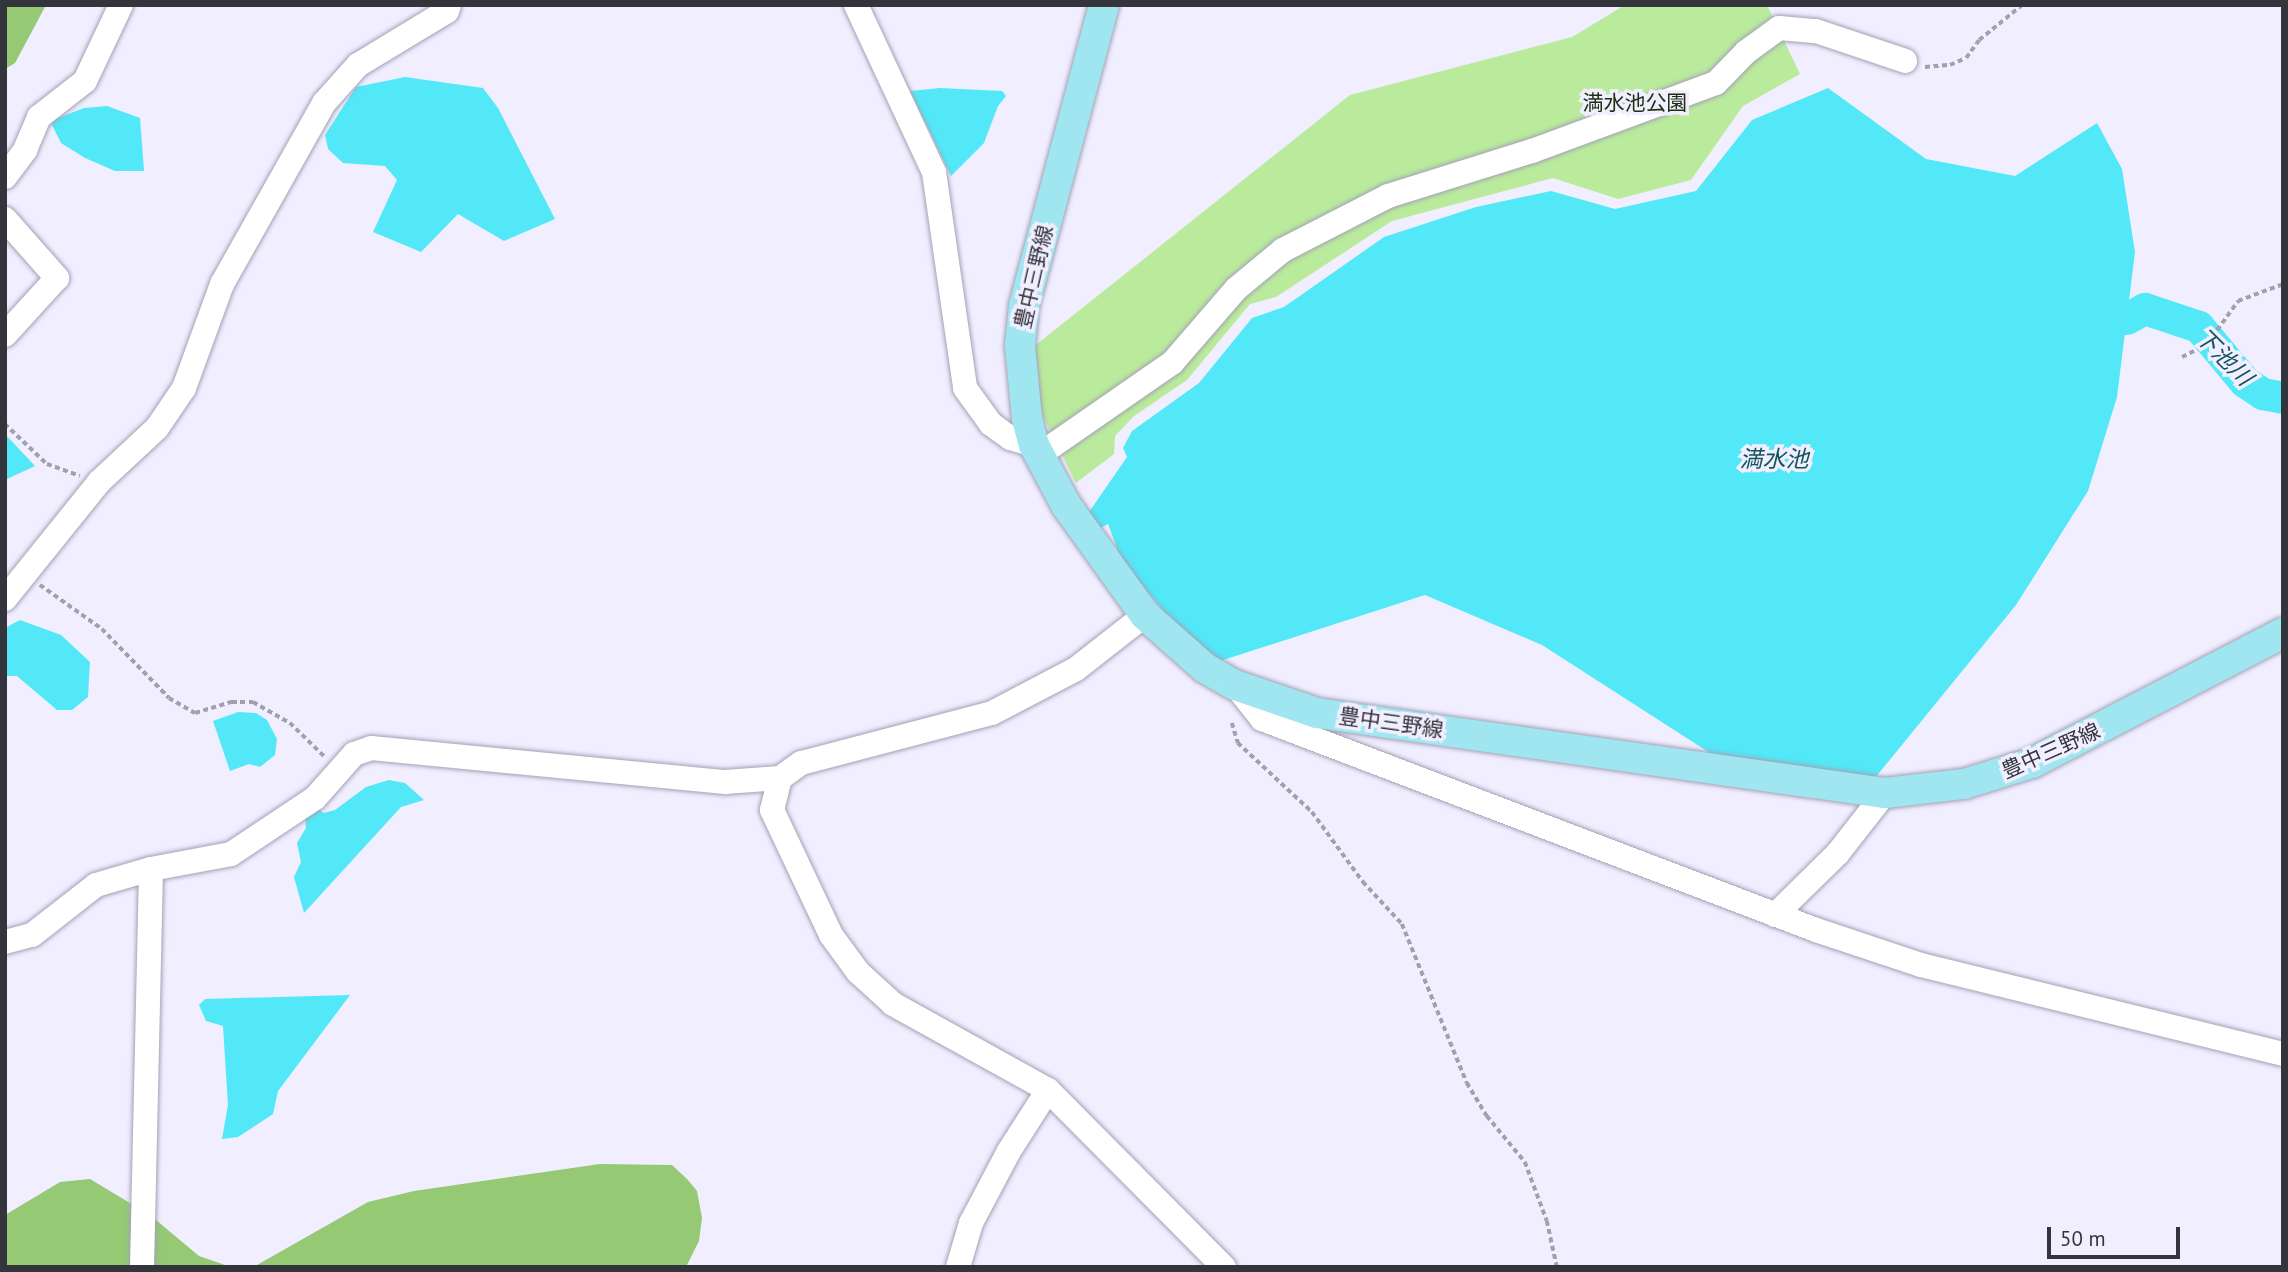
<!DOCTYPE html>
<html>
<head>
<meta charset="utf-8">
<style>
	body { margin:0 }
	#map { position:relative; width:2288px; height:1272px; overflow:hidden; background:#f0eeff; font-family:"PT Sans","Noto Sans JP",sans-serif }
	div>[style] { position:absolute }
	.green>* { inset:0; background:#baeb9c }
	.forest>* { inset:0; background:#95c974 }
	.water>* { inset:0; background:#52e8f8 }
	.river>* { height:32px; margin:-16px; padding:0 16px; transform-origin:16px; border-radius:16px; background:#52e8f8 }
	.path>* { height:3.5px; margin-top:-1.75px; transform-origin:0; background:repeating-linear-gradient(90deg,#a1a0ad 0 5px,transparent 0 8.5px) }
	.roads { filter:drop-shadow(0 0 2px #a3a2b5) drop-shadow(0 0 2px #a3a2b5) }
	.minor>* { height:24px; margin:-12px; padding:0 12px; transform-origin:12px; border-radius:12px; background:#fff }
	.major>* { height:30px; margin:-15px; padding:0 15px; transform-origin:15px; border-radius:15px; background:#a0e6f1 }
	span { translate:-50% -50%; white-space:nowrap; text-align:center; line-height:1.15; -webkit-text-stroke:7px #f0eeff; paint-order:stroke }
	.park-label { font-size:21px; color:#1c300e }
	.street-label { font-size:21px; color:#34343c }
	.water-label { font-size:23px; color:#13535a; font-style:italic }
	.frame { position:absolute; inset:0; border:7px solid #34343c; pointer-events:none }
	.scale { position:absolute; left:2047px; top:1227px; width:133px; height:32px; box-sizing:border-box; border:4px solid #34343c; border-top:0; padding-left:9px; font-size:21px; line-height:24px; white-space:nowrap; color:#34343c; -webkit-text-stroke:5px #f0eeff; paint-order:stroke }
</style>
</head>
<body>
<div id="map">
	<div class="green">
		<div style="clip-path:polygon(1625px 5px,1767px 5px,1800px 74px,1743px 106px,1691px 180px,1618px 199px,1553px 178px,1392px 221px,1276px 297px,1250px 304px,1187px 380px,1134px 416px,1115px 436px,1114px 454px,1076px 483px,1037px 404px,1032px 348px,1350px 95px,1572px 37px)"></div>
	</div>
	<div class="forest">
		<div style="clip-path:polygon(5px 5px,46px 5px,15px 63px,5px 69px)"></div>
		<div style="clip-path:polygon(600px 1164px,672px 1165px,687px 1179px,697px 1191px,702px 1218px,699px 1241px,686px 1267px,5px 1267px,5px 1215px,60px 1182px,90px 1179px,150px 1215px,199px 1256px,228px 1266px,257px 1265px,368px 1202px,414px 1191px)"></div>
	</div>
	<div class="water">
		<div style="clip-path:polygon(405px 77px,483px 88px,498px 108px,555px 219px,504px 241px,458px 214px,421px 252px,373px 232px,397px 180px,385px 166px,343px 163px,328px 149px,325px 135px,356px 87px)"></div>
		<div style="clip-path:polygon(940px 88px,1002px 91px,1006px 96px,998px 106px,984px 143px,951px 176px,910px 91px)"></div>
		<div style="clip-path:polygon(1828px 88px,1926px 159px,2015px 176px,2097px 123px,2122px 169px,2135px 252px,2117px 397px,2088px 491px,2016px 605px,1875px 778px,1713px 755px,1542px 645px,1425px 595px,1220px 661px,1175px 625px,1121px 559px,1108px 524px,1097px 530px,1089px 512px,1127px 457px,1123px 448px,1132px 431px,1199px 383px,1252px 318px,1284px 307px,1384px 237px,1476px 207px,1551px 191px,1615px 209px,1696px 191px,1752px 120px)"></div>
		<div style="clip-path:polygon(107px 106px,140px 118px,144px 171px,115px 171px,85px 158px,61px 143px,50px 121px,84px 108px)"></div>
		<div style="clip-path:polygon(5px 434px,35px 466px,5px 480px)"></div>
		<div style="clip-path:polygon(20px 620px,61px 635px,90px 662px,88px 697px,72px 710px,57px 710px,17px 676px,5px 676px,5px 628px)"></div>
		<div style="clip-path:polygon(238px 712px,256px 713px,267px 720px,277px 739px,275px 755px,260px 767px,249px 764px,230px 771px,213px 721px)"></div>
		<div style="clip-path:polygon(389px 780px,405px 783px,424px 800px,401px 807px,304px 913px,294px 877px,301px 862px,297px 843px,306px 828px,305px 814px,314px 807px,324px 813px,335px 810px,366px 787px)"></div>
		<div style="clip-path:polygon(350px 995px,278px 1091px,273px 1114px,238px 1137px,222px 1139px,228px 1105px,223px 1026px,206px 1021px,199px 1005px,205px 999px)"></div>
	</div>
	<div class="river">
		<div style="left:2127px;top:319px;width:21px;rotate:-29deg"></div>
		<div style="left:2145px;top:309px;width:57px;rotate:18.4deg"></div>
		<div style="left:2199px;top:327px;width:72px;rotate:50.1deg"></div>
		<div style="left:2245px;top:382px;width:22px;rotate:34deg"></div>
		<div style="left:2263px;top:394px;width:20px;rotate:11deg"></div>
	</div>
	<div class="path">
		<div style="left:1925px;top:67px;width:25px;rotate:-5deg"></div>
		<div style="left:1950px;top:65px;width:17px;rotate:-24deg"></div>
		<div style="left:1966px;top:58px;width:22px;rotate:-54deg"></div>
		<div style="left:1979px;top:40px;width:55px;rotate:-39.1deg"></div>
		<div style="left:2182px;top:357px;width:28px;rotate:-27deg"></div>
		<div style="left:2207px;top:344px;width:53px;rotate:-54.2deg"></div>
		<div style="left:2238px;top:301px;width:48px;rotate:-20.7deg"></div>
		<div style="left:5px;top:424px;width:58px;rotate:43.6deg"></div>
		<div style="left:47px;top:464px;width:35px;rotate:20deg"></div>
		<div style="left:40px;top:585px;width:76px;rotate:35.4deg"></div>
		<div style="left:102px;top:629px;width:96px;rotate:45.8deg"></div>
		<div style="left:169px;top:698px;width:30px;rotate:30deg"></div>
		<div style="left:195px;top:713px;width:39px;rotate:-17deg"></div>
		<div style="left:232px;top:702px;width:21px"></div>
		<div style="left:253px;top:702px;width:43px;rotate:29.6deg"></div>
		<div style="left:290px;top:723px;width:49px;rotate:44.2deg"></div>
		<div style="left:1232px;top:723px;width:21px;rotate:73deg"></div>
		<div style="left:1238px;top:743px;width:101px;rotate:43deg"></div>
		<div style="left:1312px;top:812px;width:87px;rotate:53.9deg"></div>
		<div style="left:1363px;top:882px;width:57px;rotate:47.1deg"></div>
		<div style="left:1402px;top:924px;width:172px;rotate:67.8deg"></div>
		<div style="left:1467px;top:1083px;width:39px;rotate:59deg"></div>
		<div style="left:1487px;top:1116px;width:60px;rotate:50.4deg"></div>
		<div style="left:1525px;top:1162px;width:63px;rotate:69.6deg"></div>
		<div style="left:1547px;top:1221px;width:47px;rotate:77.7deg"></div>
	</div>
	<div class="roads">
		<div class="minor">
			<div style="left:856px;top:5px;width:184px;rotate:65deg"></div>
			<div style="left:934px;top:172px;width:218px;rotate:81.8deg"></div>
			<div style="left:965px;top:388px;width:44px;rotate:54.2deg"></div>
			<div style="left:991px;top:424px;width:24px;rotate:36deg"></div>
			<div style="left:1010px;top:438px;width:25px;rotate:16deg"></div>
			<div style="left:5px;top:177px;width:34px;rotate:-53deg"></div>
			<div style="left:25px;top:150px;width:36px;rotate:-67deg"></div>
			<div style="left:39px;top:117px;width:58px;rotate:-38deg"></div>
			<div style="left:85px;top:81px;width:84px;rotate:-64.7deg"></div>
			<div style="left:5px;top:219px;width:79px;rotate:48.6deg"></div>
			<div style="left:57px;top:278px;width:77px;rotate:132.4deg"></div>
			<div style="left:1039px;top:455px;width:162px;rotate:-34.7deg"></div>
			<div style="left:1172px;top:363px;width:98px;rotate:-49.1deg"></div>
			<div style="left:1236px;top:289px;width:61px;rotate:-39.7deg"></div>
			<div style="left:1283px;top:250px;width:118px;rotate:-27.2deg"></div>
			<div style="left:1388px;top:196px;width:151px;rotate:-17.4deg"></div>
			<div style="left:1532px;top:151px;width:196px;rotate:-20.3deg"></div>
			<div style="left:1716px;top:83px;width:43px;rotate:-45.9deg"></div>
			<div style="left:1746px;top:52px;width:41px;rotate:-36deg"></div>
			<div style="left:1779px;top:28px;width:37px;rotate:5deg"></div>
			<div style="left:1816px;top:31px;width:94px;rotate:18.6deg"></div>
			<div style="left:5px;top:599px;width:150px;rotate:-51.2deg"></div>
			<div style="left:99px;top:482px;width:79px;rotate:-43deg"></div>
			<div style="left:157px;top:428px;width:48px;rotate:-56deg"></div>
			<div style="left:184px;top:388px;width:111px;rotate:-69.9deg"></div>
			<div style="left:222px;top:284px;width:208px;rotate:-60.6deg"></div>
			<div style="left:324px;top:103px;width:51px;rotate:-48.2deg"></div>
			<div style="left:358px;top:65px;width:104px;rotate:-31.2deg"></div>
			<div style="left:447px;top:11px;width:6px;rotate:-72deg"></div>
			<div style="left:1145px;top:615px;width:88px;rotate:142deg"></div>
			<div style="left:1076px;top:669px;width:95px;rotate:152.4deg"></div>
			<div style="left:992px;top:713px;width:197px;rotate:165.3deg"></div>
			<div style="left:801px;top:763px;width:26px;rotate:144deg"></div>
			<div style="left:780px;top:778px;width:33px;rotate:104deg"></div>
			<div style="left:772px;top:810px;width:138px;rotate:64.7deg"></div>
			<div style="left:831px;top:935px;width:46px;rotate:53.9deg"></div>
			<div style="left:858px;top:972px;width:47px;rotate:42.4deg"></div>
			<div style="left:893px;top:1004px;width:177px;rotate:29deg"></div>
			<div style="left:1048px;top:1090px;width:250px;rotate:45.2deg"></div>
			<div style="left:1235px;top:685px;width:43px;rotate:51.5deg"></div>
			<div style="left:1262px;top:719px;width:593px;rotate:20.85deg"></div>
			<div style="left:1816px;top:930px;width:111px;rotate:18.4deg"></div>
			<div style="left:1921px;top:965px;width:373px;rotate:13.8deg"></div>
			<div style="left:1775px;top:915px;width:88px;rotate:-44.5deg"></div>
			<div style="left:1838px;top:853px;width:76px;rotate:-51.9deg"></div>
			<div style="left:5px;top:942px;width:28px;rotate:-15deg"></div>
			<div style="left:32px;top:935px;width:81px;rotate:-38deg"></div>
			<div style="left:96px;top:885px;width:57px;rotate:-16.2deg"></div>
			<div style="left:151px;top:869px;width:81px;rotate:-10.6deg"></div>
			<div style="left:231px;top:854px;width:101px;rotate:-33.7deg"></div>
			<div style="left:315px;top:798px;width:59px;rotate:-48.4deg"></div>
			<div style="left:354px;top:754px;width:18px;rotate:-19deg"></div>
			<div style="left:371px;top:748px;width:356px;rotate:5.5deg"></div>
			<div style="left:725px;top:782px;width:55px;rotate:-4.2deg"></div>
			<div style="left:142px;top:1267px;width:398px;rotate:-88.7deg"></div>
			<div style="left:958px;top:1267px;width:46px;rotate:-73.5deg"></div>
			<div style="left:971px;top:1223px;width:81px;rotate:-62.2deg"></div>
			<div style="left:1009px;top:1151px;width:72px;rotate:-57.4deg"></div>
		</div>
		<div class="major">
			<div style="left:1104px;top:5px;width:310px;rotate:104.9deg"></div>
			<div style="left:1024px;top:305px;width:41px;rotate:95.6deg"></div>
			<div style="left:1020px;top:346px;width:73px;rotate:84.5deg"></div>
			<div style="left:1027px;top:419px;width:27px;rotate:75deg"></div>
			<div style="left:1034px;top:445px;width:68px;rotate:61.9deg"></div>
			<div style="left:1066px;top:505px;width:135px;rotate:54.3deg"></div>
			<div style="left:1145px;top:615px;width:80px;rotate:41.5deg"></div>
			<div style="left:1205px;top:668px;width:34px;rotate:30deg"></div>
			<div style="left:1235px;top:685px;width:87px;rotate:18.9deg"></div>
			<div style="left:1317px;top:713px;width:574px;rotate:8.02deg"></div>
			<div style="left:1885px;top:793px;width:80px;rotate:-6.5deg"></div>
			<div style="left:1964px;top:784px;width:71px;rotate:-17.2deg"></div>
			<div style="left:2032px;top:763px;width:283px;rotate:-27.4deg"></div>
		</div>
	</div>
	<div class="park-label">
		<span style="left:1635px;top:103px">満水池公園</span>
	</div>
	<div class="street-label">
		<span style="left:1034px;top:277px;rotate:-77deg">豊中三野線</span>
		<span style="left:1391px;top:723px;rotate:8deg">豊中三野線</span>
		<span style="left:2051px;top:751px;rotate:-24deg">豊中三野線</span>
	</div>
	<div class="water-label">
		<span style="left:2224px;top:357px;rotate:45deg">下池川</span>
		<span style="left:1774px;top:459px">満水池</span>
	</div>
	<div class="frame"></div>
	<div class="scale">50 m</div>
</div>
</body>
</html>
